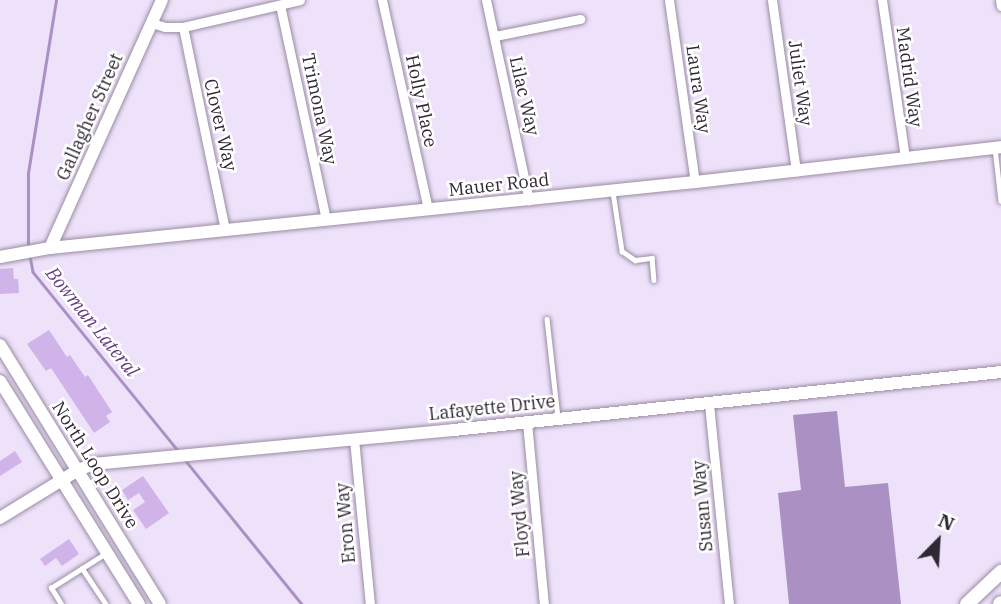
<!DOCTYPE html>
<html>
<head>
<meta charset="utf-8">
<style>
	body { margin:0 }
	#map { position:relative; width:1001px; height:604px; overflow:hidden; background:#eee1fa; font-family:"IBM Plex Serif",serif }
	div>[style] { position:absolute }
	.water>* { inset:0; background:#ab90c3 }
	.stream>* { height:2.5px; margin:-1.25px; padding:0 1.25px; transform-origin:1.25px; border-radius:1.25px; background:#ab90c3 }
	.building>* { inset:0; background:#d0b4e9 }
	.roads { filter:drop-shadow(0 0 2px #998da3) drop-shadow(0 0 2px #998da3) }
	.lane>* { height:4.5px; margin:-2.25px; padding:0 2.25px; transform-origin:2.25px; border-radius:2.25px; background:#fff }
	.street>* { height:9px; margin:-4.5px; padding:0 4.5px; transform-origin:4.5px; border-radius:4.5px; background:#fff }
	.secondary>* { height:12px; margin:-6px; padding:0 6px; transform-origin:6px; border-radius:6px; background:#fff }
	.primary>* { height:14px; margin:-7px; padding:0 7px; transform-origin:7px; border-radius:7px; background:#fff }
	span { translate:-50% -50%; white-space:nowrap; text-align:center; line-height:1.15; -webkit-text-stroke:5px #fff; paint-order:stroke }
	.street-label { font-size:18px; color:#2e2933 }
	.water-label { font-size:19px; color:#644080; font-style:italic }
	.north { position:absolute; left:903px; top:506px; width:70px; height:70px; -webkit-text-stroke:5px #fff; paint-order:stroke; rotate:24deg; font-size:19px; font-weight:700; line-height:28px; text-align:center; color:#2e2933 }
	.north::after { content:''; display:block; margin:auto; width:24px; height:32px; background:#2e2933; clip-path:polygon(50% 0,100% 100%,50% 72%,0 100%) }
</style>
</head>
<body>
<div id="map">
	<div class="water">
		<div style="clip-path:polygon(837px 411px,845px 487px,888px 483px,901px 604px,789px 604px,778px 493px,801px 490px,793px 415px)"></div>
	</div>
	<div class="stream">
		<div style="left:28px;top:246px;width:73px;rotate:-90deg"></div>
		<div style="left:28px;top:173px;width:175px;rotate:-80.8deg"></div>
		<div style="left:30px;top:256px;width:16px;rotate:79deg"></div>
		<div style="left:33px;top:272px;width:233px;rotate:50.9deg"></div>
		<div style="left:186px;top:461px;width:184px;rotate:51deg"></div>
	</div>
	<div class="building">
		<div style="clip-path:polygon(13px 268px,14px 279px,18px 279px,19px 293px,0 294px,0 269px)"></div>
		<div style="clip-path:polygon(49px 330px,67px 357px,70px 355px,85px 377px,88px 375px,112px 412px,106px 416px,110px 422px,94px 433px,51px 368px,46px 371px,27px 344px)"></div>
		<div style="clip-path:polygon(15px 451px,22px 462px,0 476px,0 461px)"></div>
		<div style="clip-path:polygon(143px 476px,169px 513px,146px 529px,133px 510px,145px 502px,139px 493px,128px 500px,122px 490px)"></div>
		<div style="clip-path:polygon(69px 539px,79px 554px,62px 566px,56px 558px,45px 566px,40px 559px)"></div>
	</div>
	<div class="roads">
		<div class="lane">
			<div style="left:995px;top:148px;width:53px;rotate:83.5deg"></div>
			<div style="left:613px;top:192px;width:60px;rotate:81.3deg"></div>
			<div style="left:622px;top:251px;width:16px;rotate:35deg"></div>
			<div style="left:635px;top:260px;width:17px;rotate:-7deg"></div>
			<div style="left:652px;top:258px;width:22px;rotate:85deg"></div>
			<div style="left:547px;top:319px;width:99px;rotate:83.6deg"></div>
			<div style="left:82px;top:568px;width:43px;rotate:56.3deg"></div>
			<div style="left:61px;top:604px;width:19px;rotate:-122deg"></div>
			<div style="left:51px;top:588px;width:65px;rotate:-32.5deg"></div>
		</div>
		<div class="street">
			<div style="left:382px;top:0;width:214px;rotate:77.6deg"></div>
			<div style="left:486px;top:0;width:205px;rotate:77.9deg"></div>
			<div style="left:669px;top:0;width:184px;rotate:81.9deg"></div>
			<div style="left:772px;top:0;width:173px;rotate:82deg"></div>
			<div style="left:882px;top:0;width:160px;rotate:81.7deg"></div>
			<div style="left:1000px;top:0;width:6px;rotate:81deg"></div>
			<div style="left:280px;top:5px;width:219px;rotate:77.9deg"></div>
			<div style="left:152px;top:23px;width:14px;rotate:17deg"></div>
			<div style="left:165px;top:27px;width:18px"></div>
			<div style="left:183px;top:27px;width:120px;rotate:-13deg"></div>
			<div style="left:183px;top:27px;width:207px;rotate:78.3deg"></div>
			<div style="left:495px;top:36px;width:87px;rotate:-11.3deg"></div>
			<div style="left:709px;top:404px;width:201px;rotate:84.3deg"></div>
			<div style="left:527px;top:422px;width:183px;rotate:84.7deg"></div>
			<div style="left:354px;top:439px;width:166px;rotate:84.5deg"></div>
		</div>
		<div class="secondary">
			<div style="left:50px;top:248px;width:272px;rotate:-65.7deg"></div>
			<div style="left:0;top:257px;width:51px;rotate:-10.2deg"></div>
			<div style="left:50px;top:248px;width:648px;rotate:-5.84deg"></div>
			<div style="left:695px;top:182px;width:308px;rotate:-6.5deg"></div>
			<div style="left:0;top:345px;width:304px;rotate:58.3deg"></div>
			<div style="left:0;top:381px;width:263px;rotate:58.1deg"></div>
			<div style="left:0;top:518px;width:92px;rotate:-31.6deg"></div>
			<div style="left:78px;top:470px;width:17px;rotate:-21deg"></div>
			<div style="left:94px;top:464px;width:362px;rotate:-5.4deg"></div>
			<div style="left:454px;top:430px;width:550px;rotate:-6.05deg"></div>
		</div>
		<div class="primary">
			<div style="left:967px;top:604px;width:47px;rotate:-43.3deg"></div>
			<div style="left:1000px;top:604px;width:1px;rotate:-45deg"></div>
		</div>
	</div>
	<div class="street-label">
		<span style="left:909px;top:77px;rotate:82deg">Madrid Way</span>
		<span style="left:800px;top:83px;rotate:82deg">Juliet Way</span>
		<span style="left:698px;top:89px;rotate:82deg">Laura Way</span>
		<span style="left:524px;top:96px;rotate:77deg">Lilac Way</span>
		<span style="left:421px;top:101px;rotate:78deg">Holly Place</span>
		<span style="left:319px;top:109px;rotate:78deg">Trimona Way</span>
		<span style="left:90px;top:117px;rotate:-66deg">Gallagher Street</span>
		<span style="left:220px;top:125px;rotate:77deg">Clover Way</span>
		<span style="left:499px;top:185px;rotate:-6deg">Mauer Road</span>
		<span style="left:492px;top:408px;rotate:-6deg">Lafayette Drive</span>
		<span style="left:95px;top:465px;rotate:58deg">North Loop Drive</span>
		<span style="left:703px;top:506px;rotate:-95deg">Susan Way</span>
		<span style="left:520px;top:514px;rotate:-95deg">Floyd Way</span>
		<span style="left:346px;top:523px;rotate:-95deg">Eron Way</span>
	</div>
	<div class="water-label">
		<span style="left:92px;top:322px;rotate:51deg">Bowman Lateral</span>
	</div>
	<div class="north">N</div>
</div>
</body>
</html>
